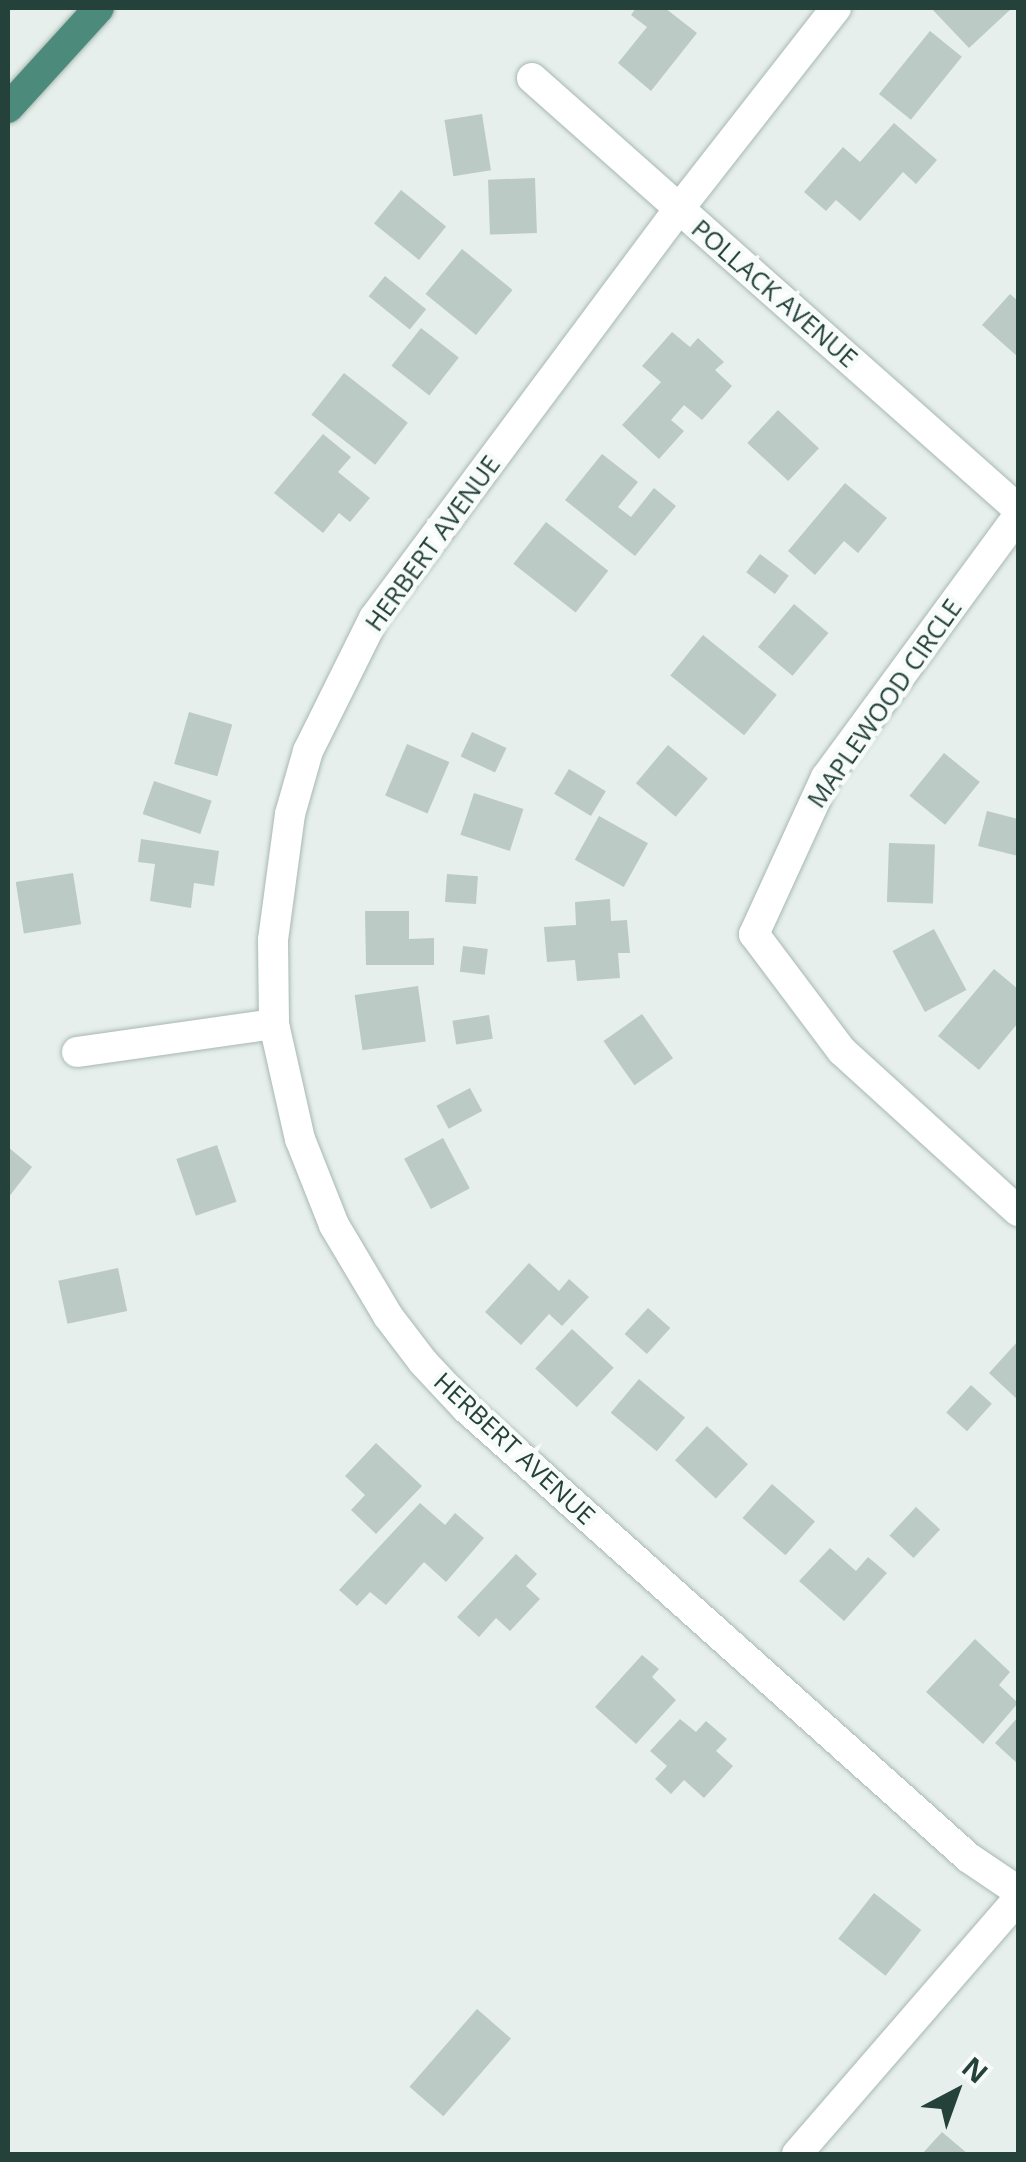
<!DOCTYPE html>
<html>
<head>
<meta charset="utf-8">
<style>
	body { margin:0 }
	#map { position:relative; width:1026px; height:2162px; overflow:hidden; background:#e6efeb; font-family:"Open Sans",sans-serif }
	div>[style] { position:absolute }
	.building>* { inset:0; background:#bbcac4; transform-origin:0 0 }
	.roads { filter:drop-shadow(0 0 2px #a8b8b2) drop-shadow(0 0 2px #a8b8b2) }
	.minor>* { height:30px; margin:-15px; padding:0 15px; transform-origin:15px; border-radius:15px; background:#fff }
	.trunk>* { height:30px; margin:-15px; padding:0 15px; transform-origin:15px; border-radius:15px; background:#4c8a7c }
	span { translate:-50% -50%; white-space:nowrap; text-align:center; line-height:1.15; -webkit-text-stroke:9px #f7fbf9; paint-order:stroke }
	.street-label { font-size:25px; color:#24423a }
	.frame { position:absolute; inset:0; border:10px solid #24423a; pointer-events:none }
	.north { position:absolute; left:906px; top:2042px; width:100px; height:100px; -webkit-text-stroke:8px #f7fbf9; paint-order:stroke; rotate:41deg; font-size:28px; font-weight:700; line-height:40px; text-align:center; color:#24423a }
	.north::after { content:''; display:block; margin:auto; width:35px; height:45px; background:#24423a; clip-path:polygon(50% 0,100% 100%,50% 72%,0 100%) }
</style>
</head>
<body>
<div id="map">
	<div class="building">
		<div style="clip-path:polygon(636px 8px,665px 8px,697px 33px,651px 91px,618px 63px,647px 27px,631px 15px)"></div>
		<div style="clip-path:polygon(931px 8px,1012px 8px,969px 48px)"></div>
		<div style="left:930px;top:31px;width:41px;height:81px;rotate:39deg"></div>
		<div style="left:482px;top:114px;width:57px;height:38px;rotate:81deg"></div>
		<div style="clip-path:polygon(894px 123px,937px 160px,916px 184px,903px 172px,860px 221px,836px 200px,826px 211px,804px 192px,843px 147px,860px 162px)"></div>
		<div style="left:535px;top:178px;width:55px;height:47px;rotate:88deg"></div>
		<div style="left:401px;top:190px;width:58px;height:43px;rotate:39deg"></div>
		<div style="left:462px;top:249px;width:65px;height:58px;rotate:39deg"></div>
		<div style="left:385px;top:276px;width:53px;height:26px;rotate:39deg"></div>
		<div style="clip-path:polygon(1010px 294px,1018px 301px,1018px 357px,982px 325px)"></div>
		<div style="left:421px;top:328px;width:48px;height:48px;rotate:38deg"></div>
		<div style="clip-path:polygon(672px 332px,690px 347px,698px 338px,724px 362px,715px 370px,732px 386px,702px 420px,684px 405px,671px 420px,684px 431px,659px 459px,622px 425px,661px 382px,642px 366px)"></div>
		<div style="left:344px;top:373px;width:81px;height:53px;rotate:38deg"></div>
		<div style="left:778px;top:410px;width:56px;height:45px;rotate:43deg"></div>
		<div style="clip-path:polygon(323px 434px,351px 457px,338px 472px,370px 498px,350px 522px,339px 513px,323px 533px,274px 493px)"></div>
		<div style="clip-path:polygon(602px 454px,638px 482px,618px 507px,631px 517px,654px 488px,676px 506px,635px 556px,565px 500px)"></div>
		<div style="clip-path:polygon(845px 483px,887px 518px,858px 553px,844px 541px,815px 575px,788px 551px)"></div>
		<div style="left:546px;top:522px;width:79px;height:53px;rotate:38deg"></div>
		<div style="left:760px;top:554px;width:36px;height:23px;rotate:37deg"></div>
		<div style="left:794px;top:604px;width:45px;height:56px;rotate:40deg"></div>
		<div style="left:703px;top:635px;width:95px;height:52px;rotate:39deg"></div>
		<div style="left:189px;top:712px;width:45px;height:54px;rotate:16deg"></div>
		<div style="left:472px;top:732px;width:38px;height:27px;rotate:25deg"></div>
		<div style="left:407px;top:744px;width:46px;height:56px;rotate:23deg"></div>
		<div style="left:668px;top:745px;width:52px;height:50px;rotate:40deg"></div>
		<div style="left:944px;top:753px;width:46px;height:55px;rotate:39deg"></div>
		<div style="left:569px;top:769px;width:43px;height:29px;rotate:31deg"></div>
		<div style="left:154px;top:781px;width:61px;height:35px;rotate:19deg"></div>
		<div style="left:474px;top:793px;width:52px;height:44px;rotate:18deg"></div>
		<div style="clip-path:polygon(987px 811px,1018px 819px,1018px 856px,978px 846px)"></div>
		<div style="left:599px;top:816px;width:56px;height:50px;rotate:29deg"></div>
		<div style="clip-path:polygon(141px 839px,219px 851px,214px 886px,194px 883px,191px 908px,150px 901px,155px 864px,138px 862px)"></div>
		<div style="left:889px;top:843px;width:46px;height:59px;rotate:2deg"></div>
		<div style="left:73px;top:873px;width:52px;height:58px;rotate:81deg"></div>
		<div style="left:447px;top:874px;width:31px;height:28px;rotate:4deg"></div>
		<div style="clip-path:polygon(610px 899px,611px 921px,627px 920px,630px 953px,618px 953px,620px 978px,577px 981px,575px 960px,547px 962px,544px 927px,576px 925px,575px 902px)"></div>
		<div style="clip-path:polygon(365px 911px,409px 911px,409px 939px,434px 938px,434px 965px,366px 965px)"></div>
		<div style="left:934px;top:929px;width:69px;height:47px;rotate:62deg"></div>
		<div style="left:463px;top:946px;width:25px;height:26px;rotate:7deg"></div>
		<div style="clip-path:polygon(994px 969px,1018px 989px,1018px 1023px,979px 1070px,938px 1036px)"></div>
		<div style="left:418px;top:986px;width:56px;height:64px;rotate:82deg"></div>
		<div style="left:642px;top:1014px;width:54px;height:47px;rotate:55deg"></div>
		<div style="left:489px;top:1015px;width:24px;height:37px;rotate:81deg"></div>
		<div style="left:470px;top:1088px;width:26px;height:38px;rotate:62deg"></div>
		<div style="left:443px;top:1138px;width:57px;height:44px;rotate:62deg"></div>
		<div style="left:217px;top:1145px;width:60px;height:43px;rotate:71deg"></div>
		<div style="clip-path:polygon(8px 1147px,32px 1167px,8px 1198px)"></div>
		<div style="clip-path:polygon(529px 1263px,559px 1291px,569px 1279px,589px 1297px,562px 1326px,549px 1314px,521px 1345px,485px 1312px)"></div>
		<div style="left:118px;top:1268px;width:44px;height:61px;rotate:78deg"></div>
		<div style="left:648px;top:1308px;width:30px;height:35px;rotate:42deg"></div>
		<div style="left:572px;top:1329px;width:57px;height:54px;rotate:43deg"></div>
		<div style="clip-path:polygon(1018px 1341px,1018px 1400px,989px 1373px)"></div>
		<div style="left:639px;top:1379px;width:60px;height:44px;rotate:40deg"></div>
		<div style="left:971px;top:1385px;width:28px;height:37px;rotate:42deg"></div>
		<div style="left:707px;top:1426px;width:56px;height:47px;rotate:43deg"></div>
		<div style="clip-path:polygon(376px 1443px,422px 1486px,376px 1534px,351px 1510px,365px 1495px,345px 1476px)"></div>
		<div style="left:772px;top:1484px;width:57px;height:45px;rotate:41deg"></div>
		<div style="clip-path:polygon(420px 1503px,445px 1525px,455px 1513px,484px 1538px,446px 1582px,424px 1562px,386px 1605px,370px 1592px,357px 1606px,339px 1590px)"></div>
		<div style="left:916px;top:1507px;width:33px;height:39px;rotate:43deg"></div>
		<div style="clip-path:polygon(830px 1548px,856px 1571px,868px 1557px,887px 1573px,844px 1621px,799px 1581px)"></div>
		<div style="clip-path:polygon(516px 1554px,537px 1574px,526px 1586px,540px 1599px,510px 1631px,496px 1618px,479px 1637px,457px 1617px)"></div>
		<div style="clip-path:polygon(975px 1639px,1010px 1672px,999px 1685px,1018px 1703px,983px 1744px,926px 1692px)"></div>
		<div style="clip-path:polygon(642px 1655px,659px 1669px,652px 1677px,676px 1700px,636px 1744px,595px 1707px)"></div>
		<div style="clip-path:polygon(1018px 1717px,1018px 1764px,995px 1743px)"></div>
		<div style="clip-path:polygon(680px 1719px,696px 1732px,706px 1721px,727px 1739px,716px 1751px,733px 1766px,704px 1798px,684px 1780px,671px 1794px,655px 1779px,667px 1766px,650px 1751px)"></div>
		<div style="left:874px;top:1893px;width:60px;height:58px;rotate:38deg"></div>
		<div style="left:477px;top:2009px;width:45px;height:103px;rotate:41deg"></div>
		<div style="clip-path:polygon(942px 2132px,968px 2154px,922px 2154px)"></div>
	</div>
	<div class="roads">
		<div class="minor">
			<div style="left:836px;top:8px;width:256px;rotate:128deg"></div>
			<div style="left:678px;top:210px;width:509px;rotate:126.69deg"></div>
			<div style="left:374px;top:618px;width:148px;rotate:116.4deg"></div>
			<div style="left:308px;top:751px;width:66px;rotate:105.9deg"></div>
			<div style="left:290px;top:814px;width:127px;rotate:97.7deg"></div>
			<div style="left:273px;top:940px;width:84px;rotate:89.3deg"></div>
			<div style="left:274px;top:1024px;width:118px;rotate:77.3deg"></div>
			<div style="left:300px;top:1139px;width:92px;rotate:68.4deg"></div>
			<div style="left:334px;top:1225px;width:106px;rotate:59.3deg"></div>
			<div style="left:388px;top:1316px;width:58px;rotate:52.7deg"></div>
			<div style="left:423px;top:1362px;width:63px;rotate:46.9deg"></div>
			<div style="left:466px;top:1408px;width:675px;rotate:41.82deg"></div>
			<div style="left:969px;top:1858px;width:59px;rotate:34deg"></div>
			<div style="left:532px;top:78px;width:650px;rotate:41.57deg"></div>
			<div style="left:1018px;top:516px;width:324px;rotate:126.3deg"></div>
			<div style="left:826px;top:777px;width:173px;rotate:114.6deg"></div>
			<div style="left:754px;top:934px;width:146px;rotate:53.1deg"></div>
			<div style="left:842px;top:1051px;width:238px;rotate:42.3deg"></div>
			<div style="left:77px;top:1052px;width:199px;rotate:-8.1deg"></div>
			<div style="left:797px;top:2154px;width:337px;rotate:-49.1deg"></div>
		</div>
		<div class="trunk">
			<div style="left:8px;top:108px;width:135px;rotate:-47.7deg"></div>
		</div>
	</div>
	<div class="street-label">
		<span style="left:775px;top:293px;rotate:41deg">POLLACK AVENUE</span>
		<span style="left:432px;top:543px;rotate:-54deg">HERBERT AVENUE</span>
		<span style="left:884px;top:703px;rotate:-55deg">MAPLEWOOD CIRCLE</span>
		<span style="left:515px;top:1448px;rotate:43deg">HERBERT AVENUE</span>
	</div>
	<div class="frame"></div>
	<div class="north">N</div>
</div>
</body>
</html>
